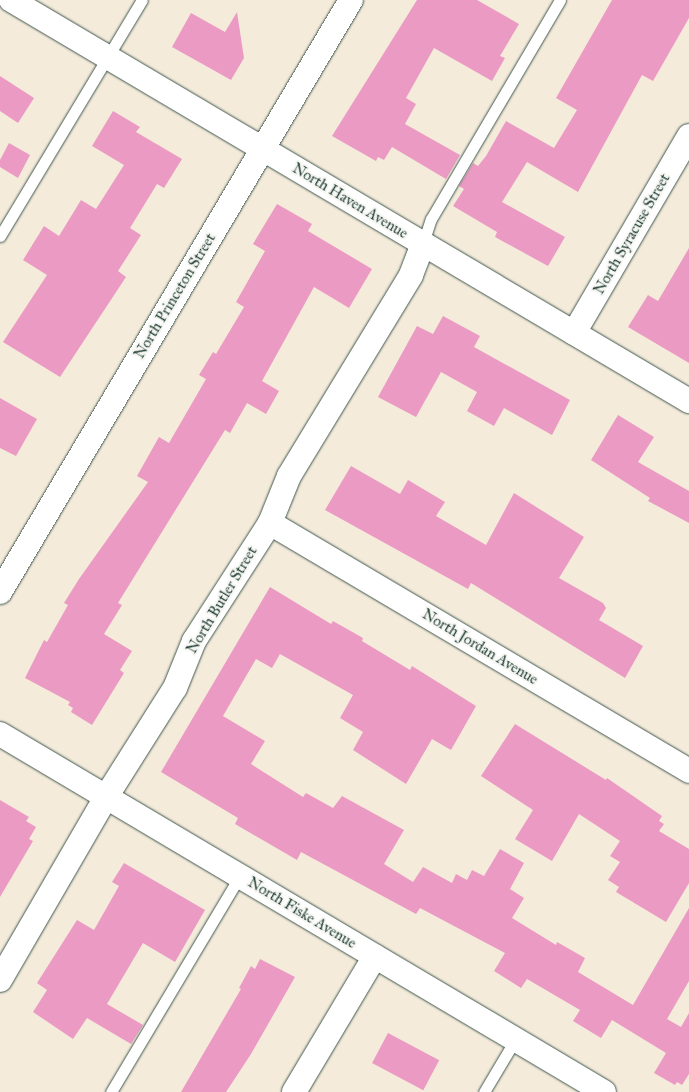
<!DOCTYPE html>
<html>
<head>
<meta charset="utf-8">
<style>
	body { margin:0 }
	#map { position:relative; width:689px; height:1092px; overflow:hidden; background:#f4ebdb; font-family:"IM FELL Great Primer",serif }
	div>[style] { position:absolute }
	.building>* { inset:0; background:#eb9bc3; transform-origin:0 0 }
	.roads { filter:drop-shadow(0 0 1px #3f574d) drop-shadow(0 0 1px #3f574d) }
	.service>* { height:11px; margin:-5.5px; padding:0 5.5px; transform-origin:5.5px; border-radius:5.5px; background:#fff }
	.minor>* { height:24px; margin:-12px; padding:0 12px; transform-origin:12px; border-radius:12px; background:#fff }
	span { translate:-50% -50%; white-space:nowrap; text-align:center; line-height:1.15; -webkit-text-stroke:4px #f6f6f2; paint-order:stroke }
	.street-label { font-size:15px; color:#1f3d34 }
</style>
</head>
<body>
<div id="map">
	<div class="building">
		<div style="clip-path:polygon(417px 0,477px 0,519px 24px,500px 56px,505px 58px,492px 81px,434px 48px,406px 98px,416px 104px,405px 124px,460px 155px,446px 179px,392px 147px,384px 160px,378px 157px,376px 161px,332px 136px)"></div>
		<div style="clip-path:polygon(612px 0,689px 0,689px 18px,653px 81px,642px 75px,578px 192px,527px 162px,502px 202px,565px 237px,548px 266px,495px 237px,497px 232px,453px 206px,464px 189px,459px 186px,473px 163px,478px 166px,486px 156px,506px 121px,554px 148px,577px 110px,556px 98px)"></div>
		<div style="clip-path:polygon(237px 12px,244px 58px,231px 80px,172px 47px,191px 13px,225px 32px)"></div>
		<div style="clip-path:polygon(0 76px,34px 98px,18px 123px,0 111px)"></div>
		<div style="clip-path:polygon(113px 111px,140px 127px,136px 132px,182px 159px,164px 188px,157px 184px,130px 228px,141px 235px,118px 271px,126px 277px,60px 377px,3px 342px,47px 275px,23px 260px,44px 226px,59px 236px,81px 200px,96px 209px,124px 165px,92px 146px)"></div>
		<div style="clip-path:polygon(9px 143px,30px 155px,18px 178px,0 167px,0 160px)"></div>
		<div style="clip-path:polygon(277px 204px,312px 224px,308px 231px,372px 269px,349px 308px,314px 287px,262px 381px,279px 391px,266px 414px,247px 403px,230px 433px,225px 430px,118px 603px,122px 605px,104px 634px,132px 651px,120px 670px,124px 673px,92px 725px,71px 712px,73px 708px,68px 705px,70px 702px,25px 678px,44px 640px,47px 642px,68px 605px,64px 603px,79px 579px,148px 482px,137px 476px,159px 437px,169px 443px,206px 379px,199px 375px,213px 352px,216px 354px,244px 307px,236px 302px,265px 251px,253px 244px)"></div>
		<div style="clip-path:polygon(689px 248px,689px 363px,628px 327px,648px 295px,658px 301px)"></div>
		<div style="clip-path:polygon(443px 316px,480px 336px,474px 347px,570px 400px,552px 435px,504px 408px,494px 426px,467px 411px,477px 392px,441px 372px,416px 417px,378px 397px,417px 326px,433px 334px)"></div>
		<div style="clip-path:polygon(0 398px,37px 419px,16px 456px,0 448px)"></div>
		<div style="clip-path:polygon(618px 415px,654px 437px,638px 462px,689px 491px,689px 523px,648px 501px,650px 498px,591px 460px)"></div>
		<div style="clip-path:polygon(351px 466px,400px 494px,408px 480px,445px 502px,436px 516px,486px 545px,514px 493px,584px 537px,559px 578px,603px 603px,606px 608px,599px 620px,643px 646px,625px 678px,471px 583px,468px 589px,325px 510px)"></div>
		<div style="clip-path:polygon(270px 587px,331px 624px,333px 621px,363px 638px,362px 641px,410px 670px,412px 666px,476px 706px,451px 750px,432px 739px,406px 784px,353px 750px,363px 732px,340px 718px,353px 695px,280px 654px,272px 668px,256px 659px,223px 716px,265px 741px,251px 764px,303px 797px,306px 793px,333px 808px,342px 796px,404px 830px,384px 864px,413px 882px,423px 867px,452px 883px,456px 874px,467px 880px,472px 870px,484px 876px,500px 849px,524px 863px,510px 889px,524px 898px,512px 918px,556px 945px,557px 942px,585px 958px,578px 972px,633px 1005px,689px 908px,689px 981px,667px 1019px,681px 1027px,689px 1013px,689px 1074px,682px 1085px,677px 1082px,675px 1085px,654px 1073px,666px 1053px,612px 1020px,601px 1038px,573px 1021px,580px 1010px,527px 979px,521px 988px,494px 971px,505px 953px,420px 908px,416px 914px,301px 852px,297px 860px,235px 824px,238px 818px,161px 772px)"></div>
		<div style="clip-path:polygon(515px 724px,606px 780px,607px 778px,662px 816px,659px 821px,664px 824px,659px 831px,689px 849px,689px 883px,666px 922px,616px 892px,619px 887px,608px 880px,620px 862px,610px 856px,620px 841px,579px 814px,552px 861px,515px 839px,533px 810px,481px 776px)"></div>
		<div style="clip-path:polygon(0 800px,29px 817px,26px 821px,36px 827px,29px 839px,33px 841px,0 897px)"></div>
		<div style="clip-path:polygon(124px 863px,205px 910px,175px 962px,143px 943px,107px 1004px,143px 1025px,131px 1044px,87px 1018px,73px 1039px,33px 1012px,47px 990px,37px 983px,77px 920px,94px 930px,119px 886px,112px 882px)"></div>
		<div style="clip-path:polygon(260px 959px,295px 977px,251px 1054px,226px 1092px,181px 1092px,241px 989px,239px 988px,251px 966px,255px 969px)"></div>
		<div style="left:388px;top:1033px;width:58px;height:34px;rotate:28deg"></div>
	</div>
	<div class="roads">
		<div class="service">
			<div style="left:0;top:236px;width:275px;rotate:-59deg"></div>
			<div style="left:423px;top:243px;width:25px;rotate:-72deg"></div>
			<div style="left:431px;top:219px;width:254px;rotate:-59.5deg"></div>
			<div style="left:111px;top:1092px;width:252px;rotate:-59.2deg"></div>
			<div style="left:484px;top:1092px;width:61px;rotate:-59.2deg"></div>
		</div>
		<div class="minor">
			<div style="left:11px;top:0;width:788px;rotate:30.6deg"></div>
			<div style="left:574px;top:333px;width:228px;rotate:-59.7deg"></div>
			<div style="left:270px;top:523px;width:487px;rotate:30.6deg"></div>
			<div style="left:0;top:592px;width:688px;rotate:-59.34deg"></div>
			<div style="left:0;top:734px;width:702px;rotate:30.66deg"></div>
			<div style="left:0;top:980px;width:211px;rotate:-59.9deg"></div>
			<div style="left:106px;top:797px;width:129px;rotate:-57.7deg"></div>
			<div style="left:175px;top:688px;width:51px;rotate:-68deg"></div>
			<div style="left:194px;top:641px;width:140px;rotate:-57.2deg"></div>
			<div style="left:270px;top:523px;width:51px;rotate:-68deg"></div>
			<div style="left:289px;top:476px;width:235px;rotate:-58.7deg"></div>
			<div style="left:411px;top:275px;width:34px;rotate:-69deg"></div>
			<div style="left:294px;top:1092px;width:158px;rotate:-59.2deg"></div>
		</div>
	</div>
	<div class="street-label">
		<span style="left:350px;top:201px;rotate:31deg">North Haven Avenue</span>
		<span style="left:632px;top:234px;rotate:-60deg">North Syracuse Street</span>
		<span style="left:175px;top:296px;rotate:-59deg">North Princeton Street</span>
		<span style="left:222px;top:600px;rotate:-59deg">North Butler Street</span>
		<span style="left:480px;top:647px;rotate:31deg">North Jordan Avenue</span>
		<span style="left:302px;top:913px;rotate:31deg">North Fiske Avenue</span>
	</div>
</div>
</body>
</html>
